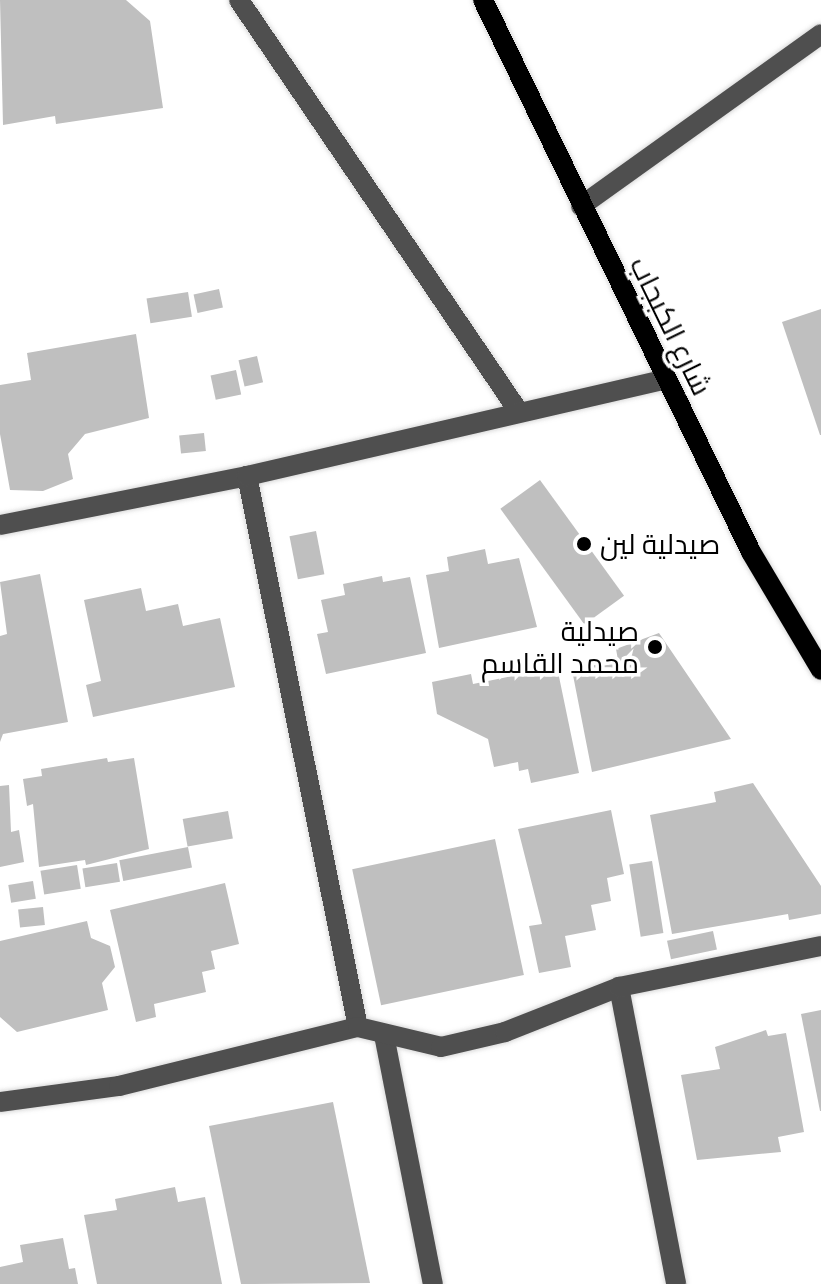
<!DOCTYPE html>
<html>
<head>
<meta charset="utf-8">
<style>
	body { margin:0 }
	#map { position:relative; width:821px; height:1284px; overflow:hidden; background:#fff; font-family:"Archivo Narrow",Cairo,sans-serif }
	div>[style] { position:absolute }
	.building>* { inset:0; background:#bfbfbf; transform-origin:0 0 }
	.roads { filter:drop-shadow(0 0 2px #dbdbdb) drop-shadow(0 0 2px #dbdbdb) }
	.minor>* { height:20px; margin:-10px; padding:0 10px; transform-origin:10px; border-radius:10px; background:#4f4f4f }
	.major>* { height:20px; margin:-10px; padding:0 10px; transform-origin:10px; border-radius:10px; background:#000 }
	.dots>* { width:22px; height:22px; translate:-50% -50%; box-sizing:border-box; border:4px solid #fff; border-radius:50% }
	span { translate:-50% -50%; white-space:nowrap; text-align:center; line-height:1.15; -webkit-text-stroke:7px #fff; paint-order:stroke }
	.street-label { font-size:28px; color:#000 }
	.poi-label { font-size:28px; color:#000 }
	.left { translate:0 -50%; text-align:left }
	.right { translate:-100% -50%; text-align:right }
</style>
</head>
<body>
<div id="map">
	<div class="building">
		<div style="clip-path:polygon(0 0,126px 0,150px 21px,163px 108px,56px 124px,55px 116px,3px 125px)"></div>
		<div style="left:219px;top:289px;width:19px;height:26px;rotate:78deg"></div>
		<div style="left:188px;top:292px;width:25px;height:42px;rotate:81deg"></div>
		<div style="clip-path:polygon(821px 309px,821px 435px,820px 435px,782px 322px)"></div>
		<div style="clip-path:polygon(136px 334px,149px 418px,85px 434px,68px 454px,73px 479px,43px 491px,10px 490px,0 434px,0 385px,31px 380px,27px 353px)"></div>
		<div style="left:257px;top:356px;width:27px;height:19px;rotate:77deg"></div>
		<div style="left:236px;top:370px;width:25px;height:26px;rotate:78deg"></div>
		<div style="left:204px;top:433px;width:18px;height:25px;rotate:84deg"></div>
		<div style="left:540px;top:480px;width:143px;height:49px;rotate:54deg"></div>
		<div style="left:316px;top:531px;width:44px;height:27px;rotate:79deg"></div>
		<div style="clip-path:polygon(485px 549px,488px 564px,519px 558px,537px 627px,439px 648px,426px 575px,449px 571px,447px 557px)"></div>
		<div style="clip-path:polygon(40px 574px,68px 722px,3px 734px,0 742px,0 636px,7px 634px,0 582px)"></div>
		<div style="clip-path:polygon(382px 576px,383px 582px,410px 577px,426px 653px,326px 674px,317px 634px,328px 632px,321px 600px,345px 595px,343px 584px)"></div>
		<div style="clip-path:polygon(141px 588px,146px 611px,178px 604px,183px 626px,220px 618px,235px 687px,93px 717px,86px 685px,101px 681px,84px 600px)"></div>
		<div style="clip-path:polygon(659px 633px,731px 739px,592px 772px,572px 670px,618px 660px,616px 649px)"></div>
		<div style="clip-path:polygon(557px 667px,579px 773px,531px 783px,528px 769px,519px 771px,518px 762px,494px 767px,488px 739px,437px 714px,432px 682px,471px 674px,473px 684px)"></div>
		<div style="clip-path:polygon(107px 758px,108px 762px,134px 758px,149px 849px,86px 865px,85px 860px,39px 867px,33px 804px,27px 806px,23px 779px,42px 776px,41px 769px)"></div>
		<div style="clip-path:polygon(753px 783px,821px 886px,821px 914px,789px 920px,788px 914px,672px 934px,650px 815px,716px 802px,714px 792px)"></div>
		<div style="clip-path:polygon(9px 785px,11px 832px,19px 830px,24px 862px,0 867px,0 786px)"></div>
		<div style="clip-path:polygon(611px 810px,624px 874px,607px 878px,611px 901px,591px 905px,596px 930px,565px 936px,571px 967px,539px 973px,529px 926px,542px 924px,518px 829px)"></div>
		<div style="left:228px;top:811px;width:28px;height:46px;rotate:80deg"></div>
		<div style="left:495px;top:839px;width:139px;height:146px;rotate:78deg"></div>
		<div style="left:188px;top:847px;width:21px;height:70px;rotate:79deg"></div>
		<div style="left:652px;top:861px;width:73px;height:23px;rotate:81deg"></div>
		<div style="left:117px;top:863px;width:19px;height:35px;rotate:81deg"></div>
		<div style="left:77px;top:865px;width:24px;height:37px;rotate:81deg"></div>
		<div style="left:33px;top:881px;width:18px;height:25px;rotate:81deg"></div>
		<div style="clip-path:polygon(225px 883px,239px 944px,211px 951px,215px 969px,202px 972px,206px 992px,154px 1004px,156px 1017px,136px 1022px,110px 910px)"></div>
		<div style="left:43px;top:907px;width:18px;height:25px;rotate:84deg"></div>
		<div style="clip-path:polygon(87px 921px,91px 938px,110px 946px,115px 967px,102px 983px,108px 1010px,17px 1032px,0 1017px,0 941px)"></div>
		<div style="left:713px;top:931px;width:19px;height:47px;rotate:78deg"></div>
		<div style="clip-path:polygon(821px 1010px,821px 1111px,820px 1111px,801px 1014px)"></div>
		<div style="clip-path:polygon(766px 1030px,768px 1036px,786px 1033px,804px 1132px,778px 1137px,781px 1152px,697px 1160px,681px 1075px,720px 1069px,715px 1047px)"></div>
		<div style="clip-path:polygon(333px 1102px,370px 1283px,241px 1284px,209px 1126px)"></div>
		<div style="clip-path:polygon(175px 1187px,178px 1202px,205px 1197px,222px 1284px,97px 1284px,84px 1215px,117px 1210px,115px 1199px)"></div>
		<div style="clip-path:polygon(63px 1238px,69px 1269px,75px 1268px,78px 1284px,0 1284px,0 1267px,23px 1262px,20px 1245px)"></div>
	</div>
	<div class="roads">
		<div class="minor">
			<div style="left:239px;top:0;width:498px;rotate:55.8deg"></div>
			<div style="left:581px;top:206px;width:295px;rotate:-35.6deg"></div>
			<div style="left:247px;top:476px;width:562px;rotate:78.61deg"></div>
			<div style="left:0;top:525px;width:252px;rotate:-11.2deg"></div>
			<div style="left:247px;top:476px;width:430px;rotate:-13deg"></div>
			<div style="left:619px;top:987px;width:302px;rotate:79.1deg"></div>
			<div style="left:384px;top:1035px;width:254px;rotate:78.9deg"></div>
			<div style="left:0;top:1102px;width:120px;rotate:-7.7deg"></div>
			<div style="left:119px;top:1086px;width:246px;rotate:-13.9deg"></div>
			<div style="left:358px;top:1027px;width:85px;rotate:13.5deg"></div>
			<div style="left:441px;top:1047px;width:66px;rotate:-13.2deg"></div>
			<div style="left:505px;top:1032px;width:123px;rotate:-21.5deg"></div>
			<div style="left:619px;top:987px;width:206px;rotate:-11.5deg"></div>
		</div>
		<div class="major">
			<div style="left:483px;top:0;width:614px;rotate:64.1deg"></div>
			<div style="left:751px;top:552px;width:137px;rotate:59.3deg"></div>
		</div>
	</div>
	<div class="dots">
		<div style="left:584px;top:544px;background:#000"></div>
		<div style="left:655px;top:647px;background:#000"></div>
	</div>
	<div class="street-label">
		<span style="left:671px;top:326px;rotate:64deg">شارع الكبجاب</span>
	</div>
	<div class="poi-label">
		<span class="left" style="left:600px;top:544px">صيدلية لين</span>
		<span class="right" style="left:639px;top:647px">صيدلية<br>محمد القاسم</span>
	</div>
</div>
</body>
</html>
